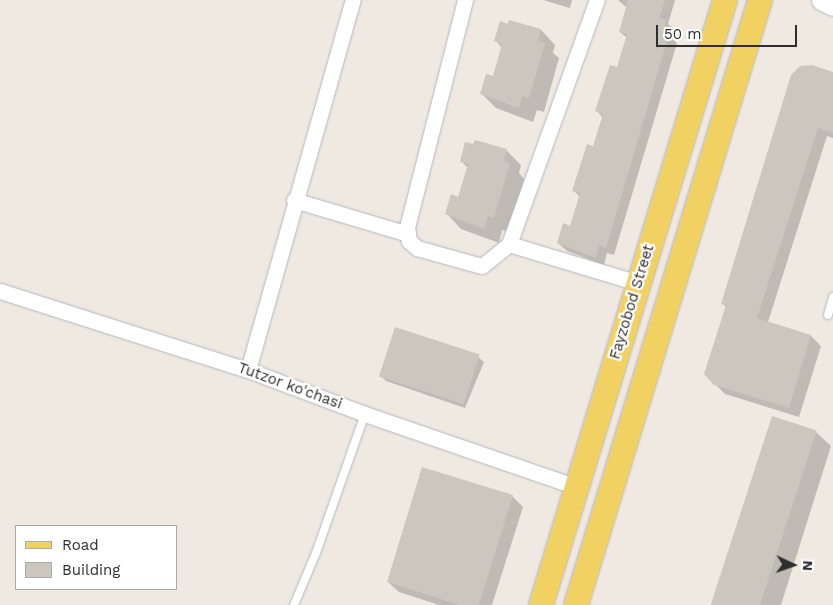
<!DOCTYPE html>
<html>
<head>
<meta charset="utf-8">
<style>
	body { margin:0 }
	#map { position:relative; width:833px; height:605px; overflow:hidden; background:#efe9e1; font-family:"Work Sans",sans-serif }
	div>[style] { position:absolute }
	.shadow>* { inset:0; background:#0003 }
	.building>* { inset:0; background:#cbc7bf; transform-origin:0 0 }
	.roads { filter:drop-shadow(0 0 1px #b4b7c1) drop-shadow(0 0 1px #b4b7c1) }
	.service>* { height:8px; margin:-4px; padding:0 4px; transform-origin:4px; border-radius:4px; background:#fff }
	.minor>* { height:15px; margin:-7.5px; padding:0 7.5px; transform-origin:7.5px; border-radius:7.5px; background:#fff }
	.tertiary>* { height:19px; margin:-9.5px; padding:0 9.5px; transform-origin:9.5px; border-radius:9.5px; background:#fff }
	.primary>* { height:24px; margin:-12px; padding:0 12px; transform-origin:12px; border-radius:12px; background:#f2d163 }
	span { translate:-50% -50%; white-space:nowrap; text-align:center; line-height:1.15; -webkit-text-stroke:4.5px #fff; paint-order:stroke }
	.street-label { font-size:15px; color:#2e2e2e }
	.legend { position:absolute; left:15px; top:525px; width:162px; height:65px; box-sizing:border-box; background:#fff; border:1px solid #ababab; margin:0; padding:6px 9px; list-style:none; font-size:15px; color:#2e2e2e }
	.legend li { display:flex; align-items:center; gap:10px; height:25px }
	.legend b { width:25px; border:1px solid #ababab }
	.north { position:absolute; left:768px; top:540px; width:50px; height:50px; -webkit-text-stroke:4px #fff; paint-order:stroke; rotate:93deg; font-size:14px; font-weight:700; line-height:20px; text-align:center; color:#2e2e2e }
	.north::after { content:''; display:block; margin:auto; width:18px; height:22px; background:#2e2e2e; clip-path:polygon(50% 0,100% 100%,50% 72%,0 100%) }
	.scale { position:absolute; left:656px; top:25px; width:141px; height:22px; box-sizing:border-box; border:2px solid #2e2e2e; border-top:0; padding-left:6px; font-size:15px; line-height:18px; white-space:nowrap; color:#2e2e2e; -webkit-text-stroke:4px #fff; paint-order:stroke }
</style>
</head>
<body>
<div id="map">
	<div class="shadow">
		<div style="clip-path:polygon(543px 0,572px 0,570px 8px)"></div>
		<div style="clip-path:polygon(618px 0,675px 0,668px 24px,674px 29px,671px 38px,677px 43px,614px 255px,607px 253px,604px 265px,567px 251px,558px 243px,571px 227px,580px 197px,573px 190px,594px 148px,603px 118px,597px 111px,618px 68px,627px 38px,620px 32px,627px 8px)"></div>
		<div style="clip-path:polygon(510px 21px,541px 30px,555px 45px,553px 53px,559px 58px,544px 112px,537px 110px,533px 122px,496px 108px,482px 94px,494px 78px,502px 48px,496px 41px)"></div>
		<div style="clip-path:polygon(833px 74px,833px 138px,827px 136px,768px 322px,811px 336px,821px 346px,799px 417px,725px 394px,715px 384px,727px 308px,722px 303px)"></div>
		<div style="clip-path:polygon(506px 150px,521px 165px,519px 173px,524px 179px,509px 232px,502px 230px,499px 243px,461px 229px,447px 214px,459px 198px,468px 168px,461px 161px)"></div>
		<div style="clip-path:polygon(478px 357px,484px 362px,465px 408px,386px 381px,380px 375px)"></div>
		<div style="clip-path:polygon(816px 432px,831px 446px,781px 605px,714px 605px)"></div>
		<div style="clip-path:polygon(512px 496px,523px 507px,492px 605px,439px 605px,399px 592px,388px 582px)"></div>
	</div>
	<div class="building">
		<div style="clip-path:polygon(628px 0,665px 0,659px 18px,666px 20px,663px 32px,669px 34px,606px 248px,599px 245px,596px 258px,557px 243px,563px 223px,570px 226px,580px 193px,572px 191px,587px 144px,593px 146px,603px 114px,595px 111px,610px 65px,617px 67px,627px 34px,619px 32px)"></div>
		<div style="clip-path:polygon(509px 20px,541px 29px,538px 41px,545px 43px,529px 98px,522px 96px,519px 108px,480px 94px,486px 74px,493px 76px,502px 44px,494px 41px,500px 21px,508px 24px)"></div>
		<div style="clip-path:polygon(812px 65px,833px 72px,833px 133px,818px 128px,757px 318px,811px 335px,789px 408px,714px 385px,704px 374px,726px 305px,721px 304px,791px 75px,800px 66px)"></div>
		<div style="clip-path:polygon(475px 140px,507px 149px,504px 161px,510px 163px,494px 218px,488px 216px,484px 229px,445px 214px,451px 194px,458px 197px,468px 164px,460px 162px,465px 142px,473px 144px)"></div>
		<div style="left:395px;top:327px;width:89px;height:52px;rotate:18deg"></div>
		<div style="left:772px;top:416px;width:47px;height:198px;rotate:18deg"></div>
		<div style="clip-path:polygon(422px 467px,513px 495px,479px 605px,460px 605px,387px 582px)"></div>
	</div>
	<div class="roads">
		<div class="service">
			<div style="left:828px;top:315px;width:19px;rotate:-74deg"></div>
			<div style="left:294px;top:605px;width:56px;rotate:-67.1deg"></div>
			<div style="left:316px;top:553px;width:147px;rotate:-70.6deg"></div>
		</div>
		<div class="minor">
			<div style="left:465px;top:0;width:235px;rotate:104.3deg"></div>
			<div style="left:407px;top:228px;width:13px;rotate:81deg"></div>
			<div style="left:409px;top:241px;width:11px;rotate:41deg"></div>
			<div style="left:417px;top:248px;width:67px;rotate:15.5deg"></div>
			<div style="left:482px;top:266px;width:35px;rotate:-39deg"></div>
			<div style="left:509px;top:244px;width:259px;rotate:-70.2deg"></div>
			<div style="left:294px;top:200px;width:119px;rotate:16.6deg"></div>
			<div style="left:509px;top:244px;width:135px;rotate:16.8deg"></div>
			<div style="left:0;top:291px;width:260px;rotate:17.7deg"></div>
			<div style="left:248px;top:370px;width:125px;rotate:20.6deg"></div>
			<div style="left:365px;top:414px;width:224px;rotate:19deg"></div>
			<div style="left:248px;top:370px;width:385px;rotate:-74.2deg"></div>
		</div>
		<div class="tertiary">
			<div style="left:821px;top:0;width:13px;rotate:27deg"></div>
		</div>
		<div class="primary">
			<div style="left:541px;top:605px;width:632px;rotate:-73.08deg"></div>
			<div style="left:576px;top:605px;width:632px;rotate:-73.08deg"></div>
		</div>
	</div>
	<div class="street-label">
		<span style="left:632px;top:302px;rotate:-73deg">Fayzobod Street</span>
		<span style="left:290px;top:386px;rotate:20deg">Tutzor ko'chasi</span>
	</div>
	<ul class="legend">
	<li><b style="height:6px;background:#f2d163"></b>Road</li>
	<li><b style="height:14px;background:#cbc7bf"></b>Building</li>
	</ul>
	<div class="north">N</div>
	<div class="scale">50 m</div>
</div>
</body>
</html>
